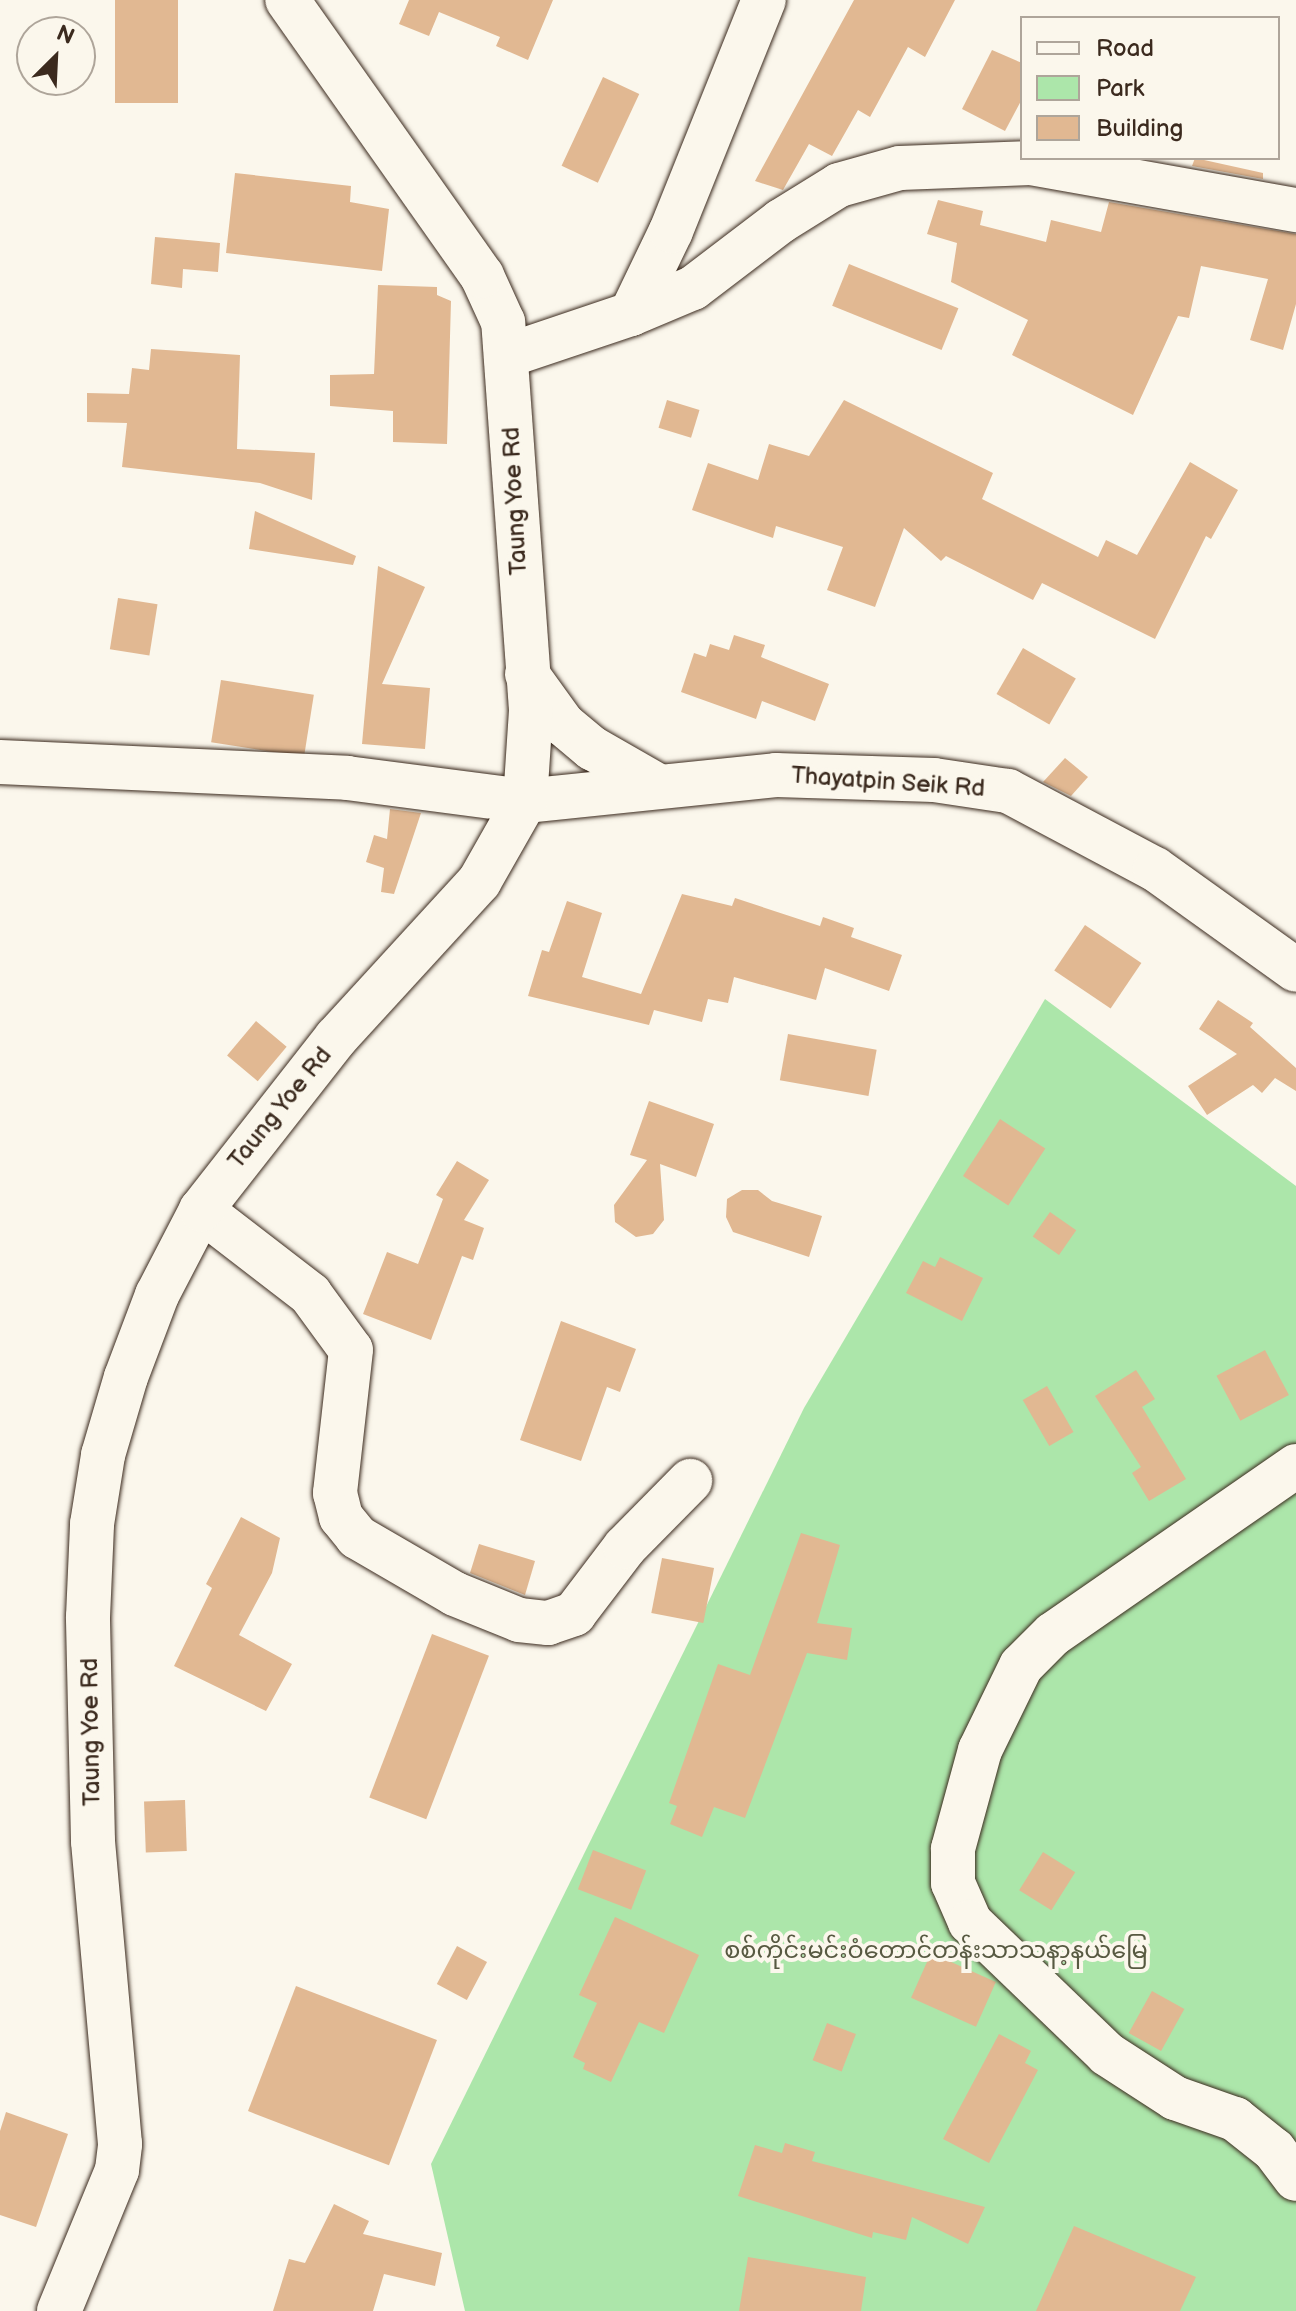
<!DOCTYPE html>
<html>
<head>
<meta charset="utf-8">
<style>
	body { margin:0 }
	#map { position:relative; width:1296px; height:2311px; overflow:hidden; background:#fbf7ec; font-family:"Balsamiq Sans","Noto Sans Myanmar",sans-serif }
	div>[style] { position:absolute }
	.green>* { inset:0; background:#ace6aa }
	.building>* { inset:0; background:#e1b892; transform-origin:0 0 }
	.roads { filter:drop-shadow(0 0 2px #3b2a1e) drop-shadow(0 0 2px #3b2a1e) }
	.minor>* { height:44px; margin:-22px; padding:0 22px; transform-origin:22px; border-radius:22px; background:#fbf7ec }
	span { translate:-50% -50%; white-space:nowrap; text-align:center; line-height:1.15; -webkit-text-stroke:8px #fbf7ec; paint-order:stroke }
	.street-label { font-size:24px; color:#3b2a1e }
	.park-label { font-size:24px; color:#575941 }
	.legend { position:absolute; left:1020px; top:16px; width:260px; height:144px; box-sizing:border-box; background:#fbf7ec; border:2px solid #aea59a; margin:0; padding:10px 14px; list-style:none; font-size:24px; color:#3b2a1e }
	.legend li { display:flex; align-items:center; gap:16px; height:40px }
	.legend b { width:40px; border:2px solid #aea59a }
	.north { position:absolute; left:16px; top:16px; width:80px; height:80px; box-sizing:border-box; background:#fbf7ec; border:2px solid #aea59a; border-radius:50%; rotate:24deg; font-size:22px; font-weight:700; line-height:32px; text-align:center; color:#3b2a1e }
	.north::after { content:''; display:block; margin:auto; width:28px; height:36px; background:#3b2a1e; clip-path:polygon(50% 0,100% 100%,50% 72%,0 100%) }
</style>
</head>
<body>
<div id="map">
	<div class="green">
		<div style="clip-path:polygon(1045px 999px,1296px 1186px,1296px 2311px,465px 2311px,431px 2164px,804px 1408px)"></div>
	</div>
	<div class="building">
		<div style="left:115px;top:0;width:63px;height:103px"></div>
		<div style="clip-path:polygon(409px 0,553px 0,528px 60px,496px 46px,500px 37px,439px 12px,429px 36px,399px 24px)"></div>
		<div style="clip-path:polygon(854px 0,955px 0,925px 57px,908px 47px,870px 117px,858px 110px,832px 156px,809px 144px,783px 190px,755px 181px)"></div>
		<div style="clip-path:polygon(992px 50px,1022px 63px,1022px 99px,1005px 131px,962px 109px)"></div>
		<div style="left:603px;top:77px;width:40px;height:98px;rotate:25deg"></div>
		<div style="clip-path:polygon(1195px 158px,1263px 173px,1263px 179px,1192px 166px)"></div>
		<div style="clip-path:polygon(235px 173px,351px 186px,350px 202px,389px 209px,382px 271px,226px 253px)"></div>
		<div style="clip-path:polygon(938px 200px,983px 211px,980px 225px,1046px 242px,1051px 220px,1101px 232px,1109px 202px,1296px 234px,1296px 304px,1283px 350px,1250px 340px,1268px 279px,1201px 266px,1189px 318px,1178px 316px,1133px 415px,1012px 355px,1028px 320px,951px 282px,957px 243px,927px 234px)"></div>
		<div style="clip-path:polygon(155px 237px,220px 243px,218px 272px,183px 269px,182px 288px,151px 284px)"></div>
		<div style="left:849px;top:264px;width:118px;height:45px;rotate:22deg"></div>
		<div style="clip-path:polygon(378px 285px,437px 287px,437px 295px,451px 301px,447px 444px,393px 442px,393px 411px,330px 406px,330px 375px,374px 374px)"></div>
		<div style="clip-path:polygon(151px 349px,240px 355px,237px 449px,315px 453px,312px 500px,260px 483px,122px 467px,127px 423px,87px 422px,87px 393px,129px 394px,132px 368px,149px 370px)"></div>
		<div style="left:667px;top:400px;width:34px;height:29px;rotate:17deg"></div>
		<div style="clip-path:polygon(844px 400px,993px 473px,982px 499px,1098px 557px,1106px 540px,1137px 555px,1190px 462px,1238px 490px,1211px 539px,1206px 536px,1155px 639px,1042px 583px,1033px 600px,946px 556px,941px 561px,904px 528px,875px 607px,827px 590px,843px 547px,776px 526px,773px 538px,692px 510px,708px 463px,758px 480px,769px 444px,809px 456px)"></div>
		<div style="clip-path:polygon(255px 511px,356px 556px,353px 565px,249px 549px)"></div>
		<div style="clip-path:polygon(378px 566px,425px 587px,382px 684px,430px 688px,425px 749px,362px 744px)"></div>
		<div style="left:118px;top:598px;width:40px;height:52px;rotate:9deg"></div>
		<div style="clip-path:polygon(734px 635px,765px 645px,761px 657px,829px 684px,815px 721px,762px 701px,756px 719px,681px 692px,694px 653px,706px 657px,710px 644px,729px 650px)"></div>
		<div style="left:1023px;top:648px;width:61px;height:53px;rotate:30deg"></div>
		<div style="left:221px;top:680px;width:94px;height:63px;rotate:9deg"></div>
		<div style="clip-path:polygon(1065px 758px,1088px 777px,1071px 796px,1043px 782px)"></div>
		<div style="clip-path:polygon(390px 809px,421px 813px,394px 894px,381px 892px,384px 868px,366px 862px,374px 835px,387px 839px)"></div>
		<div style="clip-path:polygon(682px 894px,732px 906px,735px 898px,820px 926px,823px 917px,854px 928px,851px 937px,902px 955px,889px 991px,825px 968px,816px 1000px,734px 977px,728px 1003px,708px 999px,702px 1022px,654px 1010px,649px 1025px,528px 996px,542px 950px,549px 952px,567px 901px,602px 913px,582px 977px,641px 994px)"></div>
		<div style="left:1085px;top:925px;width:68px;height:55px;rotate:34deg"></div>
		<div style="clip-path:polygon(1218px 1000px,1253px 1023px,1250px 1027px,1296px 1068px,1296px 1091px,1275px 1078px,1262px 1093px,1253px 1085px,1207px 1115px,1188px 1086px,1237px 1054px,1199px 1029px)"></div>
		<div style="left:256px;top:1021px;width:40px;height:45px;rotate:40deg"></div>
		<div style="left:788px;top:1034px;width:90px;height:47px;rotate:10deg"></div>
		<div style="clip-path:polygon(649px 1101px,714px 1124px,696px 1177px,660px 1164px,664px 1220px,653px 1234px,636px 1237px,615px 1222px,614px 1205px,647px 1160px,630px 1155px)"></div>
		<div style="left:1000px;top:1119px;width:54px;height:68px;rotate:33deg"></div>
		<div style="clip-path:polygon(457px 1161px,489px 1180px,464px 1220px,484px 1228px,473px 1260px,462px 1256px,431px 1340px,363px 1314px,387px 1252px,418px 1264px,443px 1199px,436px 1195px)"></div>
		<div style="clip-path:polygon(742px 1190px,758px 1190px,772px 1201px,822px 1216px,809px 1257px,733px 1232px,726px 1217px,727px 1199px)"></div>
		<div style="left:1050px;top:1212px;width:32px;height:30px;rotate:35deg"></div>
		<div style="clip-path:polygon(940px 1257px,983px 1278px,962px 1321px,906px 1293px,923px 1261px,935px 1267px)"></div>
		<div style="clip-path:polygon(561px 1321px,636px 1349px,620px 1392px,607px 1387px,581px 1461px,520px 1440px)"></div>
		<div style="left:1265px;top:1350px;width:51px;height:55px;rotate:62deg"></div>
		<div style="clip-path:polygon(1136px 1370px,1155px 1399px,1142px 1407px,1186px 1479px,1149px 1501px,1132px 1473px,1141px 1467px,1095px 1396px)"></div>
		<div style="left:1047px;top:1386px;width:53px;height:28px;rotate:60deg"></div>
		<div style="clip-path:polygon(241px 1517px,280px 1538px,272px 1573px,239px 1635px,292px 1664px,266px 1711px,174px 1666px,212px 1588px,206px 1584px)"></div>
		<div style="clip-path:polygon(801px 1533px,840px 1545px,817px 1623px,852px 1628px,847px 1660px,807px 1653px,745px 1818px,714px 1807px,702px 1837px,670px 1824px,677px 1806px,669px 1803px,718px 1664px,750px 1675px)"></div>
		<div style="clip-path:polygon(479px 1544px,535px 1561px,525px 1595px,470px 1573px)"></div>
		<div style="left:662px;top:1558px;width:53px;height:56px;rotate:11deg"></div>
		<div style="left:432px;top:1634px;width:61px;height:175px;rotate:21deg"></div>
		<div style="left:185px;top:1800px;width:51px;height:41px;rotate:88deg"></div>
		<div style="left:593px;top:1850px;width:57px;height:42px;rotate:21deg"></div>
		<div style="left:1043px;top:1852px;width:38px;height:45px;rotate:32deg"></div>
		<div style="clip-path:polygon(615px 1917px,699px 1955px,664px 2033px,639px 2022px,611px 2082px,583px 2069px,585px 2063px,573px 2057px,597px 2003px,579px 1995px)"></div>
		<div style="left:457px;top:1946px;width:34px;height:43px;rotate:28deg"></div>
		<div style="left:931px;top:1953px;width:71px;height:49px;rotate:24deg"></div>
		<div style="left:296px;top:1986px;width:151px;height:134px;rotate:21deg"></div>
		<div style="left:1152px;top:1991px;width:37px;height:48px;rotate:29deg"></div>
		<div style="left:827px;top:2023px;width:31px;height:40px;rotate:21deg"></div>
		<div style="clip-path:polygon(999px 2034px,1031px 2051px,1025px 2063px,1038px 2070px,989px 2163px,943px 2139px)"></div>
		<div style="clip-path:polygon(6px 2112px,68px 2134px,36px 2227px,0 2215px,0 2131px)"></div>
		<div style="clip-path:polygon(785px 2143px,815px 2152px,812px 2161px,985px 2207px,968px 2244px,912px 2217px,906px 2240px,873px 2232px,872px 2238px,738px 2196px,755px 2145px,782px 2153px)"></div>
		<div style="clip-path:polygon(334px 2204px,369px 2221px,363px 2234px,442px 2253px,435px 2286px,384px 2274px,373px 2311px,273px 2311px,289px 2259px,305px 2263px)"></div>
		<div style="clip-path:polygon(1074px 2226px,1196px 2277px,1180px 2311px,1036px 2311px)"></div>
		<div style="clip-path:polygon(748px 2257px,866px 2277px,861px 2311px,739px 2311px)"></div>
	</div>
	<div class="roads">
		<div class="minor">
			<div style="left:631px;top:314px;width:67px;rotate:-22.8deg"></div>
			<div style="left:693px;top:288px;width:111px;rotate:-37.3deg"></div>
			<div style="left:781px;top:221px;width:68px;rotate:-31.8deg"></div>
			<div style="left:839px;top:185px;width:63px;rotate:-15.6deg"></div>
			<div style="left:900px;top:168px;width:131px;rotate:-2.2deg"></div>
			<div style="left:1031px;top:163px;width:269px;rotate:10.1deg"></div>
			<div style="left:506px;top:356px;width:132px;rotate:-18.6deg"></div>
			<div style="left:631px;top:314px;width:92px;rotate:-64.3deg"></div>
			<div style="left:671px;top:231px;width:249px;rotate:-68.1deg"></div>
			<div style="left:527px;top:674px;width:62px;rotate:54.2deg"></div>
			<div style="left:563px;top:724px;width:38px;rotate:40deg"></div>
			<div style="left:592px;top:748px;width:76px;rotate:29.9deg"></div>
			<div style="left:0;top:762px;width:347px;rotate:2.6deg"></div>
			<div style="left:347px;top:778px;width:179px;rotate:7.4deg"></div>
			<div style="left:525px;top:801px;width:252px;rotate:-5.9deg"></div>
			<div style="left:776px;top:775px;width:158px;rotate:1.8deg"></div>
			<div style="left:934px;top:780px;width:75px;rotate:8.5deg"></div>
			<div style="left:1008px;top:791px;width:166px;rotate:28deg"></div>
			<div style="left:1155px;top:869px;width:173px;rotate:35.6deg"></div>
			<div style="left:201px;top:1210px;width:138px;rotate:37.6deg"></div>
			<div style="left:310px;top:1294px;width:69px;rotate:53.8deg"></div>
			<div style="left:351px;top:1350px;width:144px;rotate:96.4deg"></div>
			<div style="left:335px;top:1493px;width:25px;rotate:76deg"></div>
			<div style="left:341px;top:1517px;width:26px;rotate:51deg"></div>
			<div style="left:357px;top:1537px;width:113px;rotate:30.2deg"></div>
			<div style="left:455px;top:1594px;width:69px;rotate:22.1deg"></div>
			<div style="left:519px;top:1620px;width:29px;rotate:6deg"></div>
			<div style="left:548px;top:1623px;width:28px;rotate:-19deg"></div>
			<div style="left:574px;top:1614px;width:84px;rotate:-52.7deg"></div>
			<div style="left:625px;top:1547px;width:93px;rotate:-45.4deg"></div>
			<div style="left:1296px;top:1466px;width:295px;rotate:145.3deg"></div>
			<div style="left:1053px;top:1634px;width:45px;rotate:135deg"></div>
			<div style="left:1021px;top:1666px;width:93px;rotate:116deg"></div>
			<div style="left:980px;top:1750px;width:103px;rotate:105.3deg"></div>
			<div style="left:953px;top:1849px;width:34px;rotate:90deg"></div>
			<div style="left:953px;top:1883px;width:43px;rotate:66.4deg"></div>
			<div style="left:970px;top:1922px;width:190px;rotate:43.9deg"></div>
			<div style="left:1107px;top:2054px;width:81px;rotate:32.9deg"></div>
			<div style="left:1175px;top:2098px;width:64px;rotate:19.3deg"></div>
			<div style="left:1235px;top:2119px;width:50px;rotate:38.5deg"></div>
			<div style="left:1274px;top:2150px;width:36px;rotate:53deg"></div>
			<div style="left:59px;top:2311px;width:152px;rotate:-67.6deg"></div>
			<div style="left:117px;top:2170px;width:26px;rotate:-83deg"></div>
			<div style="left:120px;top:2144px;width:304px;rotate:-95.1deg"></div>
			<div style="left:93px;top:1841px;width:224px;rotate:-91.3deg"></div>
			<div style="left:88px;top:1617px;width:93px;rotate:-87.5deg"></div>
			<div style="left:92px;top:1524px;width:70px;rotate:-80.9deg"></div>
			<div style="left:103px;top:1455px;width:81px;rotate:-73.6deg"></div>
			<div style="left:126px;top:1377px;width:88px;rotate:-69.3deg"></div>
			<div style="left:157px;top:1295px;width:96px;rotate:-62.6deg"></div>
			<div style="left:201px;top:1210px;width:219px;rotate:-51.9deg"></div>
			<div style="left:336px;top:1038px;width:212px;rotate:-47.5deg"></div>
			<div style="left:479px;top:882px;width:93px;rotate:-60.4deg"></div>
			<div style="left:525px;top:801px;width:91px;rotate:-86.2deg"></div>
			<div style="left:531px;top:710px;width:389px;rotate:-94.1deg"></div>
			<div style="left:503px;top:322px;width:51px;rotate:-114.5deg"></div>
			<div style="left:482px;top:276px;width:338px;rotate:-125.2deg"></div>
		</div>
	</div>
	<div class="street-label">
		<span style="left:515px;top:501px;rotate:-93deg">Taung Yoe Rd</span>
		<span style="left:888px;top:782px;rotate:4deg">Thayatpin Seik Rd</span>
		<span style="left:280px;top:1108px;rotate:-51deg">Taung Yoe Rd</span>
		<span style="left:91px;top:1732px;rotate:-91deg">Taung Yoe Rd</span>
	</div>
	<div class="park-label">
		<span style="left:936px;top:1951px">စစ်ကိုင်းမင်းဝံတောင်တန်းသာသနာ့နယ်မြေ</span>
	</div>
	<ul class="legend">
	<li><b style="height:10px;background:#fbf7ec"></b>Road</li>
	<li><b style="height:22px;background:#ace6aa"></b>Park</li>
	<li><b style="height:22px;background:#e1b892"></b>Building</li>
	</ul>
	<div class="north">N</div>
</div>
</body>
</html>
